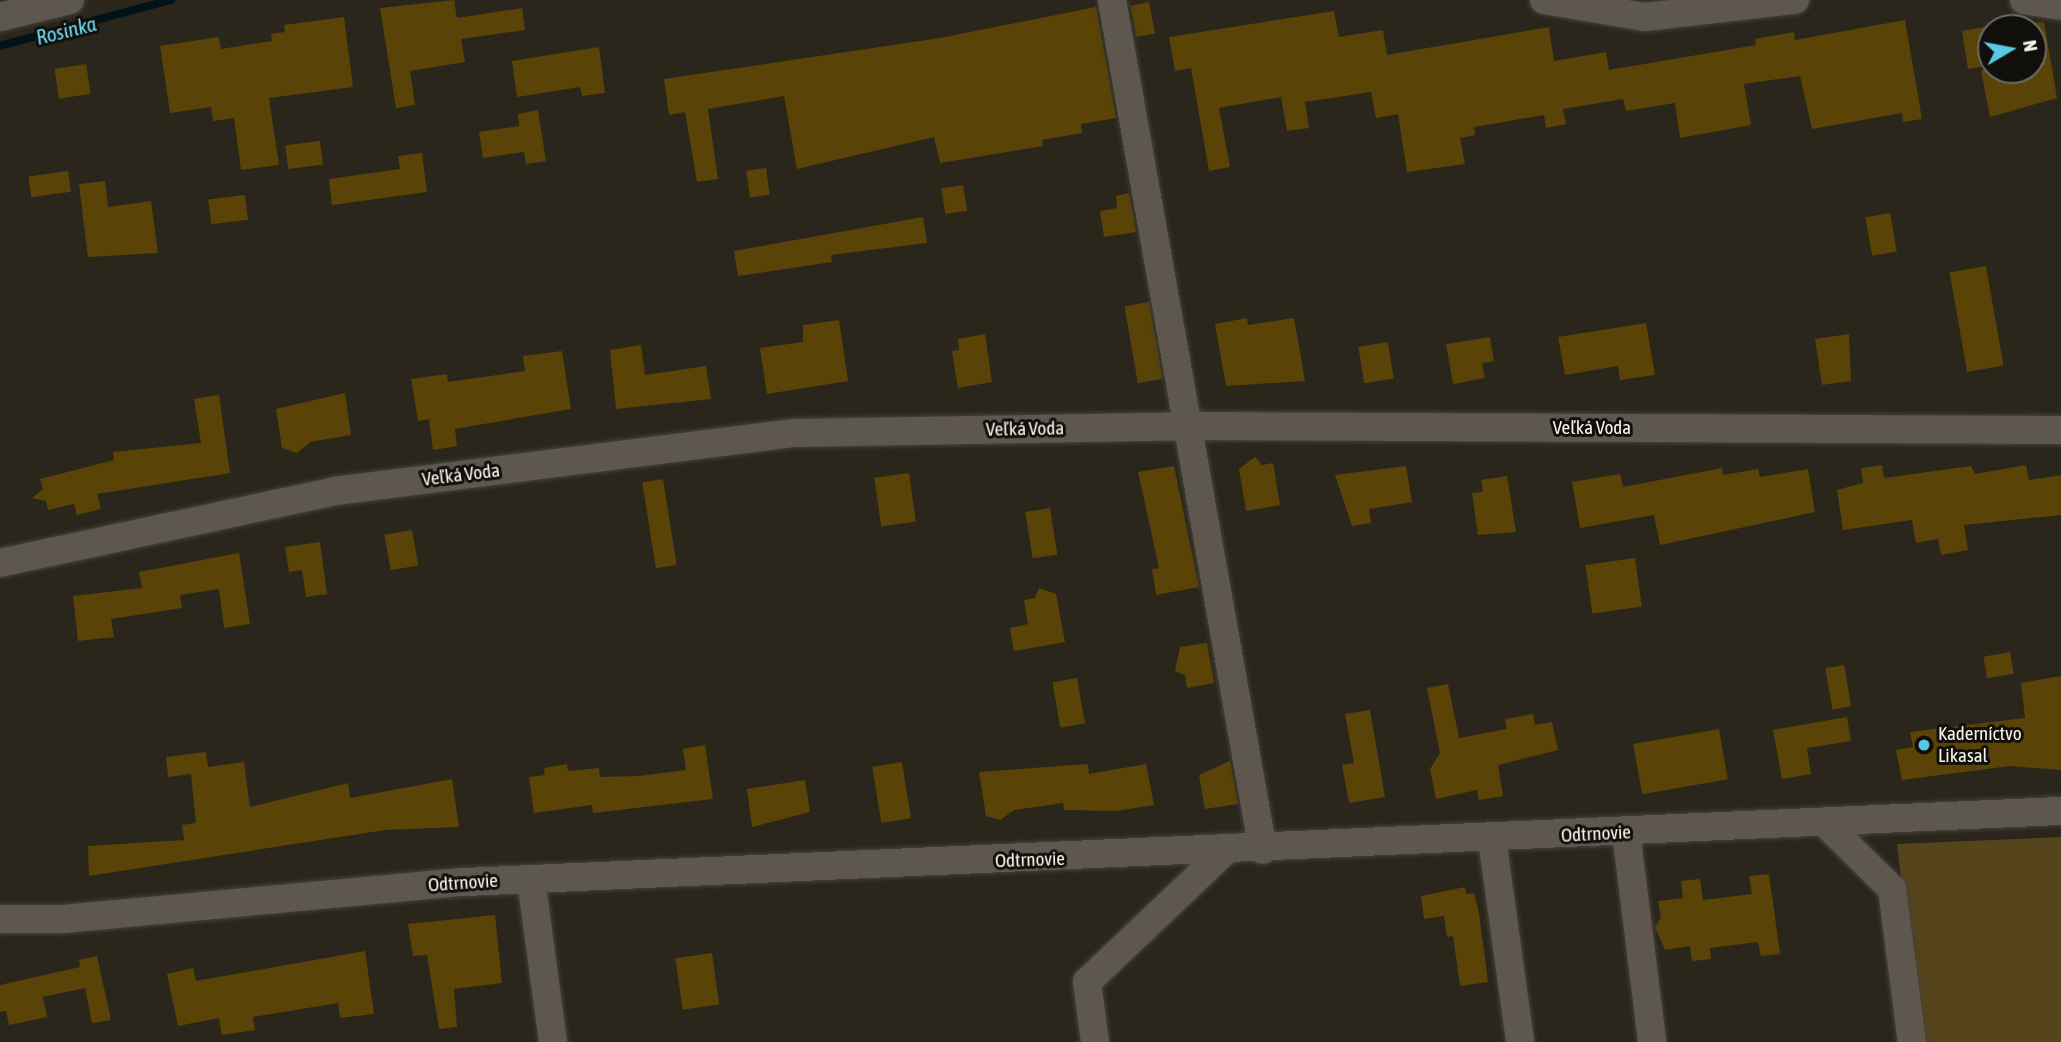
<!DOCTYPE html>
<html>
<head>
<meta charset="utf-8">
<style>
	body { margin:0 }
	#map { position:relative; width:2061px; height:1042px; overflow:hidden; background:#2a261c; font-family:"Asap Condensed",sans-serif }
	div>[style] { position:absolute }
	.green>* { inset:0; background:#56441c }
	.stream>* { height:8px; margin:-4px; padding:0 4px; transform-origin:4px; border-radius:4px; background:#001318 }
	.building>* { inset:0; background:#5a4307; transform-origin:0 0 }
	.roads { filter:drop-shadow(0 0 2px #454239) drop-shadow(0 0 2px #454239) }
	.minor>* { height:28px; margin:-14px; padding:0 14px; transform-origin:14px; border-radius:14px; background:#5d574d }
	.dots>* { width:19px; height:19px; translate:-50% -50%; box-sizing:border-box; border:4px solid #110f0b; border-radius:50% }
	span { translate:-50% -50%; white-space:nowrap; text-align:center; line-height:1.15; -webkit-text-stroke:6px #110f0b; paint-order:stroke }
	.street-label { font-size:19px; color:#f8f5ee }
	.poi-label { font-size:19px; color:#f8f5ee }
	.left { translate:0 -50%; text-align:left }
	.water-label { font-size:21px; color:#70dff9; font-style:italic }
	.north { position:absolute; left:1977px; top:14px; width:70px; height:70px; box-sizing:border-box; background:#110f0b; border:2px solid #6d6b66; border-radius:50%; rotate:80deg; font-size:19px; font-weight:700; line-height:28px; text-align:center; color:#f8f5ee }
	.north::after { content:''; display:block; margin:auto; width:24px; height:32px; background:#57c9e3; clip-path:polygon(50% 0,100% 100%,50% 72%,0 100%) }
</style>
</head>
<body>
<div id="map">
	<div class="green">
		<div style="clip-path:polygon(2061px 837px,2061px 1042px,1920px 1042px,1897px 844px)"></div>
	</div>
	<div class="stream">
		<div style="left:0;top:46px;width:177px;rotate:-15.1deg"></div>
	</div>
	<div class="building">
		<div style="clip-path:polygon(454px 0,457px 18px,522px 8px,525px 30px,461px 39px,465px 62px,410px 71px,415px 105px,396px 108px,380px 8px)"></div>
		<div style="left:1149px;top:2px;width:32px;height:19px;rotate:79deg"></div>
		<div style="clip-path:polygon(1096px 7px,1116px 118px,1081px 124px,1082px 133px,1042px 140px,1043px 146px,940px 163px,934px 137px,797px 169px,784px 96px,708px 109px,718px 179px,697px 182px,685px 112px,669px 115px,664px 79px,940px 38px)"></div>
		<div style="clip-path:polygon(1334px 11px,1339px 37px,1383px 30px,1387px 55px,1549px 27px,1554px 61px,1606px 52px,1609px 70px,1756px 45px,1755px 39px,1794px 32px,1795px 40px,1905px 20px,1922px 119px,1903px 122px,1902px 113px,1812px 129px,1800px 76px,1744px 84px,1751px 125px,1680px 138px,1675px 103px,1626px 111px,1623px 99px,1563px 109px,1566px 124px,1546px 128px,1544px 115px,1474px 127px,1475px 135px,1460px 138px,1465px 164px,1407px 172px,1398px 114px,1376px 118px,1371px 92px,1305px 102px,1309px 128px,1287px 131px,1281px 97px,1219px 108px,1230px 167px,1209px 171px,1191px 68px,1175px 71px,1169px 37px)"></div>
		<div style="clip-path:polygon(344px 17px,353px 87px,269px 98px,279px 165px,241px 170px,234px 118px,213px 121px,211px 107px,170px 113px,160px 46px,219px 37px,221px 49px,272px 41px,271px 34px,285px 32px,284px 25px)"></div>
		<div style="clip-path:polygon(2044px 22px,2057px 98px,1990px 117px,1981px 70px,2033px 70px,2033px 23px)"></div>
		<div style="clip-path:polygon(1991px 26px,1991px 65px,1968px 69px,1962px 31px)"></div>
		<div style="clip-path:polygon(599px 47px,605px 93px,582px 96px,580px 87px,517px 97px,512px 61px)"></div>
		<div style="left:86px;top:64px;width:30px;height:32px;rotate:81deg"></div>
		<div style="clip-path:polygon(538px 110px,546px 161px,526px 164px,524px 152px,483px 158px,479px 132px,519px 126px,518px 114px)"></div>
		<div style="left:320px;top:141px;width:24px;height:35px;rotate:83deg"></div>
		<div style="clip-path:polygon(422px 153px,427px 192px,332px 205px,329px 179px,400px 169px,398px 156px)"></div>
		<div style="left:766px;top:168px;width:27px;height:20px;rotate:82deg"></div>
		<div style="left:68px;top:171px;width:21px;height:40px;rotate:82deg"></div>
		<div style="clip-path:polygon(105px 181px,108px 207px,151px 201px,158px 253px,88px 257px,79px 184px)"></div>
		<div style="left:963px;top:185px;width:26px;height:22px;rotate:81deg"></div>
		<div style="clip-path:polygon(1129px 193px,1136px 232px,1104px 237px,1100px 211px,1117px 208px,1116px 196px)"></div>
		<div style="left:245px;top:195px;width:25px;height:37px;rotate:83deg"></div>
		<div style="left:1890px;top:213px;width:39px;height:25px;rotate:80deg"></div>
		<div style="clip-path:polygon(923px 217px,927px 243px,831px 255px,832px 262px,738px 276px,734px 251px)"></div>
		<div style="left:1986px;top:266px;width:101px;height:37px;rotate:80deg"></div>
		<div style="left:1149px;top:302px;width:78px;height:25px;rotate:80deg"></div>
		<div style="clip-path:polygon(1247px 318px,1248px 325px,1294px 318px,1305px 381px,1226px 386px,1215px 324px)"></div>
		<div style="clip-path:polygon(839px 320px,848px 381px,767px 394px,760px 348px,803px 342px,803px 325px)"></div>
		<div style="clip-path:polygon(1646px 323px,1655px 375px,1620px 380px,1618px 366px,1565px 375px,1558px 337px)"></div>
		<div style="clip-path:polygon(985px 334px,992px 382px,958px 388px,952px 351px,959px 350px,958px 339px)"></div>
		<div style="clip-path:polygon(1849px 334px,1851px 381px,1822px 385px,1815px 339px)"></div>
		<div style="clip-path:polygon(1490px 337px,1494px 361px,1482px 363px,1485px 378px,1453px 384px,1446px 344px)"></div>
		<div style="left:1388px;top:342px;width:37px;height:30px;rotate:81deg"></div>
		<div style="clip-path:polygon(641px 345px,645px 375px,706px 366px,711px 399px,616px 409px,610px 350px)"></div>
		<div style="clip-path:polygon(562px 351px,571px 409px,455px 429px,457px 446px,433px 450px,429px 419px,418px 421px,411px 379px,447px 374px,448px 382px,525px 371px,523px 356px)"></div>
		<div style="clip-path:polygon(345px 393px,351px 435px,310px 442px,297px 453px,282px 448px,276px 409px)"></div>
		<div style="clip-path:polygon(219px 395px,230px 473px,97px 494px,101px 509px,77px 515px,74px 504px,48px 510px,46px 501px,32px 498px,43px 489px,40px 479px,114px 460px,113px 452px,201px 443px,194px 399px)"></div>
		<div style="clip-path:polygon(1255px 457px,1262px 465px,1273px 463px,1280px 505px,1246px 511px,1239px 469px)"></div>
		<div style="clip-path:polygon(1882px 465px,1884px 478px,1971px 466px,1975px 474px,2026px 465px,2029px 480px,2061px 475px,2061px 515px,1964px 525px,1968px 550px,1941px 555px,1938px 539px,1916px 543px,1912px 520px,1843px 530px,1837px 490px,1863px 483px,1861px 468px)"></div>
		<div style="clip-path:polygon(1174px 466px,1199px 587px,1156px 595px,1152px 569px,1159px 568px,1138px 472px)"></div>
		<div style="clip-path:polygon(1406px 466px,1412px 502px,1369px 509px,1371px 523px,1352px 526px,1335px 475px)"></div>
		<div style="clip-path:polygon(1722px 468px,1723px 475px,1758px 469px,1760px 477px,1808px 469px,1815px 512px,1660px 545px,1654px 515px,1580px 528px,1572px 482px,1620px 474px,1623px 487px)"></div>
		<div style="left:909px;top:473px;width:49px;height:35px;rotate:82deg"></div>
		<div style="clip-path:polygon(1507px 476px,1516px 532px,1478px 535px,1472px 493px,1483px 492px,1481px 480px)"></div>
		<div style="left:663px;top:479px;width:87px;height:21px;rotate:81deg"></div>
		<div style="left:1050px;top:508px;width:47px;height:25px;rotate:81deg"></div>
		<div style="left:412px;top:530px;width:36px;height:28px;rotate:80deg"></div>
		<div style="clip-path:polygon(320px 542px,327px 594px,306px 597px,302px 570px,289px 572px,285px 547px)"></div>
		<div style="clip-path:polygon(239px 553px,250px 624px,224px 628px,219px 589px,180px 595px,182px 608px,111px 619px,114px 637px,78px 641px,73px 596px,142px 588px,139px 572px)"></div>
		<div style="left:1635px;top:558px;width:49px;height:50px;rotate:82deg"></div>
		<div style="clip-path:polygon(1039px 588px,1056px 594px,1065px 642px,1014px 651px,1010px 628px,1028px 624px,1024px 600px,1035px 598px)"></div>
		<div style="clip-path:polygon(1207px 643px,1214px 683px,1187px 688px,1185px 675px,1175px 671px,1180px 647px)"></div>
		<div style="left:2010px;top:652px;width:22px;height:27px;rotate:80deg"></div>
		<div style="left:1844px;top:665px;width:42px;height:19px;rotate:80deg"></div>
		<div style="clip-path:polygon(2061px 676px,2061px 770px,2010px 766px,1902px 780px,1896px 750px,1913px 747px,1910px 732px,2025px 718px,2021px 683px)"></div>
		<div style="left:1077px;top:678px;width:46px;height:25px;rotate:80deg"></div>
		<div style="clip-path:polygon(1448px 684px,1459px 738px,1507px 729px,1505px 719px,1533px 714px,1535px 725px,1552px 722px,1558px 750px,1498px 765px,1503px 796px,1479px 800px,1477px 790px,1436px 799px,1430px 769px,1440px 753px,1427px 688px)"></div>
		<div style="clip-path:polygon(1370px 710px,1385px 797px,1349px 803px,1342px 765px,1354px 763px,1345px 714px)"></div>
		<div style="clip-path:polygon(1847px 717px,1851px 741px,1807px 748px,1811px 774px,1782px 779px,1773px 730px)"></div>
		<div style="left:1719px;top:729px;width:51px;height:87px;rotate:80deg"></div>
		<div style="clip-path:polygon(705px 745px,713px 799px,593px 813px,592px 805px,534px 813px,529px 777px,545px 775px,544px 768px,567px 764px,568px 771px,599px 768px,600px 777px,638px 776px,686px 770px,683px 749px)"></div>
		<div style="clip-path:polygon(206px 752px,208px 767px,244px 762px,250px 807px,348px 783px,350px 798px,452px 779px,459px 827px,385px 830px,89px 876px,88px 846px,184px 840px,182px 825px,196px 823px,191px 774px,168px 777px,166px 757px)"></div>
		<div style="clip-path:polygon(1230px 761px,1238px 804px,1205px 809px,1199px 775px)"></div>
		<div style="left:902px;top:762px;width:57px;height:30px;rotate:81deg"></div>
		<div style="clip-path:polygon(1088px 764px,1089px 774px,1146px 764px,1154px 805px,1116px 811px,1064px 810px,1063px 803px,1014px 810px,1000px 820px,986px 816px,979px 772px)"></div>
		<div style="clip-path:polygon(805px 780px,810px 812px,752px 827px,747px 789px)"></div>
		<div style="clip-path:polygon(1769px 874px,1780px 954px,1761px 956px,1758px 942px,1710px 948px,1711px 959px,1692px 961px,1690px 946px,1665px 950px,1655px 927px,1661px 918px,1658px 901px,1683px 898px,1681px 881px,1700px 879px,1703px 900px,1752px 894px,1749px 876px)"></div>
		<div style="clip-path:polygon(1465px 887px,1466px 894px,1474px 893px,1479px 913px,1488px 982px,1460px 986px,1453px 936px,1447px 937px,1444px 916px,1424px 919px,1421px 896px)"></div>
		<div style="clip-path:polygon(495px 915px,502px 983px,454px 989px,457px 1027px,439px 1029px,427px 955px,413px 956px,408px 924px)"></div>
		<div style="clip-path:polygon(365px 951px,374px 1014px,340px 1018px,338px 1003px,253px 1017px,255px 1030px,222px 1035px,219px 1018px,178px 1026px,167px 974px,193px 968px,196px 981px)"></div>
		<div style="left:712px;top:953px;width:52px;height:37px;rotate:82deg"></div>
		<div style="clip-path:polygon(97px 956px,111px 1020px,92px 1023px,85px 988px,43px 997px,47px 1017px,9px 1025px,6px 1011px,0 1012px,0 985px,80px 967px,79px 960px)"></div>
	</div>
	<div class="roads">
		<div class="minor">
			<div style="left:1112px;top:0;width:863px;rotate:79.93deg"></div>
			<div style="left:1544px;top:0;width:102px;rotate:9.6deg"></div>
			<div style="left:1645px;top:17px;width:151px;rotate:-6.5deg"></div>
			<div style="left:2024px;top:0;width:37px;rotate:9deg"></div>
			<div style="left:0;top:17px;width:72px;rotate:-13.7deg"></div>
			<div style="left:0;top:563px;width:343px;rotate:-12.1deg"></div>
			<div style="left:335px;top:491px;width:465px;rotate:-7.2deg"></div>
			<div style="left:796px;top:433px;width:392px;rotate:-1deg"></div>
			<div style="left:1188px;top:426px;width:873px;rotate:0.26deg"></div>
			<div style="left:1825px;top:823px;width:94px;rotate:44.6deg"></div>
			<div style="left:1892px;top:889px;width:154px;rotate:82.6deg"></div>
			<div style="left:1626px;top:832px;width:212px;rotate:82.9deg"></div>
			<div style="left:1492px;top:839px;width:205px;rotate:82.1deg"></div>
			<div style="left:531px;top:879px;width:164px;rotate:82.3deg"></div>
			<div style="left:0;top:919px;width:63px"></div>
			<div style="left:63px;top:919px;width:404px;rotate:-5.3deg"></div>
			<div style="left:465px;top:882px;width:1598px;rotate:-2.55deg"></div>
			<div style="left:1095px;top:1042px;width:61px;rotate:-97.6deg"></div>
			<div style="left:1087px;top:982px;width:189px;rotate:-43.5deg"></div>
		</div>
	</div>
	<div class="dots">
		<div style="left:1924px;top:745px;background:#57c9e3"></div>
	</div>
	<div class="street-label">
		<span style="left:1592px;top:428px">Veľká Voda</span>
		<span style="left:1025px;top:429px;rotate:-1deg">Veľká Voda</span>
		<span style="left:461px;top:475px;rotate:-7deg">Veľká Voda</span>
		<span style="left:1596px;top:834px;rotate:-3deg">Odtrnovie</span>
		<span style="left:1030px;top:860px;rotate:-2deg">Odtrnovie</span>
		<span style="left:463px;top:883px;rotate:-4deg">Odtrnovie</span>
	</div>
	<div class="poi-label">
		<span class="left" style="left:1938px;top:745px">Kaderníctvo<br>Likasal</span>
	</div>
	<div class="water-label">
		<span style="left:66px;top:30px;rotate:-14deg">Rosinka</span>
	</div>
	<div class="north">N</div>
</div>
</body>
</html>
